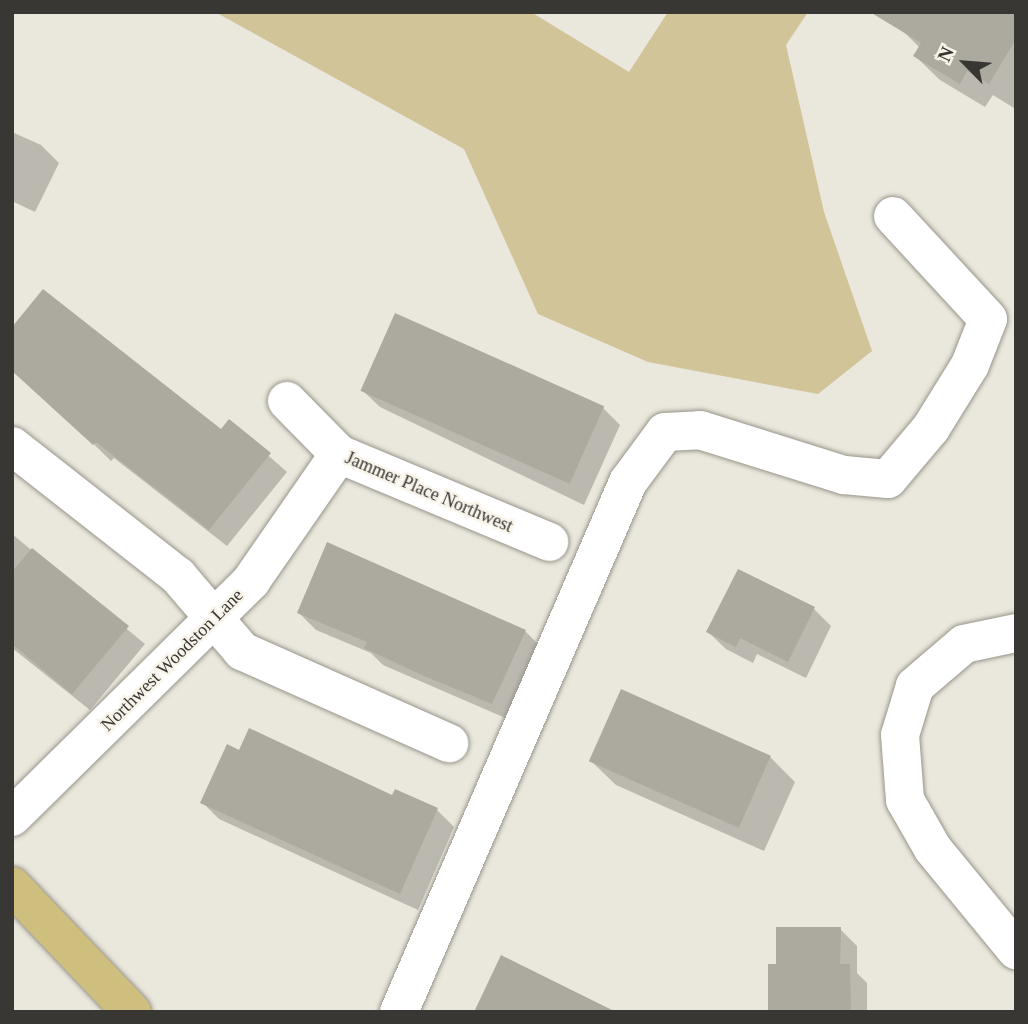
<!DOCTYPE html>
<html>
<head>
<meta charset="utf-8">
<style>
	body { margin:0 }
	#map { position:relative; width:1028px; height:1024px; overflow:hidden; background:#eae7dc; font-family:"Times New Roman",serif }
	div>[style] { position:absolute }
	.green>* { inset:0; background:#d1c498 }
	.shadow>* { inset:0; background:#0003 }
	.building>* { inset:0; background:#aca99e; transform-origin:0 0 }
	.roads { filter:drop-shadow(0 0 2px #98958b) drop-shadow(0 0 2px #98958b) }
	.minor>* { height:38px; margin:-19px; padding:0 19px; transform-origin:19px; border-radius:19px; background:#fff }
	.major>* { height:38px; margin:-19px; padding:0 19px; transform-origin:19px; border-radius:19px; background:#cfbf7f }
	span { translate:-50% -50%; white-space:nowrap; text-align:center; line-height:1.15; -webkit-text-stroke:5px #f8f4e9; paint-order:stroke }
	.street-label { font-size:18px; color:#383733 }
	.frame { position:absolute; inset:0; border:14px solid #383733; pointer-events:none }
	.north { position:absolute; left:930px; top:28px; width:70px; height:70px; -webkit-text-stroke:5px #f8f4e9; paint-order:stroke; rotate:295deg; font-size:19px; font-weight:700; line-height:28px; text-align:center; color:#383733 }
	.north::after { content:''; display:block; margin:auto; width:24px; height:32px; background:#383733; clip-path:polygon(50% 0,100% 100%,50% 72%,0 100%) }
</style>
</head>
<body>
<div id="map">
	<div class="green">
		<div style="clip-path:polygon(215px 12px,531px 12px,629px 72px,668px 12px,808px 12px,786px 45px,824px 212px,872px 351px,818px 394px,648px 362px,538px 314px,464px 149px)"></div>
	</div>
	<div class="shadow">
		<div style="clip-path:polygon(1016px 12px,1014px 108px,993px 95px,985px 107px,940px 80px,915px 56px,920px 48px,901px 29px)"></div>
		<div style="clip-path:polygon(12px 132px,41px 145px,59px 163px,35px 212px,12px 201px)"></div>
		<div style="clip-path:polygon(362px 390px,603px 408px,620px 425px,584px 505px,380px 407px)"></div>
		<div style="clip-path:polygon(61px 412px,222px 432px,230px 422px,287px 472px,227px 546px,114px 458px,111px 461px)"></div>
		<div style="clip-path:polygon(12px 534px,145px 644px,90px 710px,12px 648px)"></div>
		<div style="clip-path:polygon(739px 571px,814px 609px,831px 626px,806px 678px,757px 654px,753px 663px,726px 649px,708px 632px)"></div>
		<div style="clip-path:polygon(299px 613px,525px 631px,542px 648px,510px 720px,383px 665px,371px 653px,316px 630px)"></div>
		<div style="clip-path:polygon(240px 752px,437px 810px,454px 827px,418px 910px,219px 819px,202px 802px)"></div>
		<div style="clip-path:polygon(770px 757px,795px 782px,764px 851px,616px 785px,591px 761px)"></div>
		<div style="clip-path:polygon(840px 929px,857px 946px,857px 973px,867px 983px,867px 1012px,769px 1012px)"></div>
	</div>
	<div class="building">
		<div style="clip-path:polygon(870px 12px,1016px 12px,1016px 39px,989px 84px,967px 71px,960px 84px,913px 56px,921px 43px)"></div>
		<div style="clip-path:polygon(43px 289px,221px 429px,229px 419px,271px 453px,209px 530px,96px 442px,93px 445px,12px 371px,12px 327px)"></div>
		<div style="left:395px;top:313px;width:229px;height:85px;rotate:24deg"></div>
		<div style="clip-path:polygon(327px 542px,526px 630px,492px 704px,422px 675px,364px 648px,367px 642px,297px 613px)"></div>
		<div style="clip-path:polygon(32px 548px,129px 626px,72px 694px,12px 644px,12px 572px)"></div>
		<div style="clip-path:polygon(738px 569px,815px 607px,788px 662px,740px 638px,736px 647px,706px 632px)"></div>
		<div style="left:621px;top:689px;width:164px;height:79px;rotate:24deg"></div>
		<div style="clip-path:polygon(249px 728px,392px 795px,395px 789px,438px 808px,400px 894px,200px 803px,227px 744px,239px 750px)"></div>
		<div style="clip-path:polygon(776px 927px,841px 927px,840px 964px,850px 964px,851px 1012px,768px 1012px,768px 964px,776px 964px)"></div>
		<div style="clip-path:polygon(501px 955px,616px 1012px,474px 1012px)"></div>
	</div>
	<div class="roads">
		<div class="minor">
			<div style="left:287px;top:401px;width:74px;rotate:45.5deg"></div>
			<div style="left:339px;top:454px;width:228px;rotate:22.7deg"></div>
			<div style="left:12px;top:446px;width:211px;rotate:38.1deg"></div>
			<div style="left:178px;top:576px;width:99px;rotate:49.5deg"></div>
			<div style="left:242px;top:651px;width:227px;rotate:24deg"></div>
			<div style="left:1016px;top:633px;width:53px;rotate:168.1deg"></div>
			<div style="left:964px;top:644px;width:65px;rotate:139.4deg"></div>
			<div style="left:915px;top:686px;width:51px;rotate:107deg"></div>
			<div style="left:900px;top:735px;width:65px;rotate:85.6deg"></div>
			<div style="left:905px;top:800px;width:56px;rotate:60.3deg"></div>
			<div style="left:933px;top:849px;width:131px;rotate:50.6deg"></div>
			<div style="left:12px;top:817px;width:336px;rotate:-44.6deg"></div>
			<div style="left:251px;top:581px;width:155px;rotate:-55.3deg"></div>
			<div style="left:399px;top:1012px;width:577px;rotate:-66.63deg"></div>
			<div style="left:628px;top:482px;width:62px;rotate:-53.5deg"></div>
			<div style="left:665px;top:432px;width:35px;rotate:-3deg"></div>
			<div style="left:700px;top:430px;width:151px;rotate:17.4deg"></div>
			<div style="left:844px;top:475px;width:44px;rotate:5.2deg"></div>
			<div style="left:888px;top:479px;width:67px;rotate:-49.9deg"></div>
			<div style="left:931px;top:428px;width:74px;rotate:-58.2deg"></div>
			<div style="left:970px;top:365px;width:49px;rotate:-68.6deg"></div>
			<div style="left:988px;top:319px;width:140px;rotate:-132.7deg"></div>
		</div>
		<div class="major">
			<div style="left:12px;top:886px;width:174px;rotate:46.4deg"></div>
		</div>
	</div>
	<div class="street-label">
		<span style="left:429px;top:492px;rotate:23deg">Jammer Place Northwest</span>
		<span style="left:172px;top:660px;rotate:-45deg">Northwest Woodston Lane</span>
	</div>
	<div class="frame"></div>
	<div class="north">N</div>
</div>
</body>
</html>
